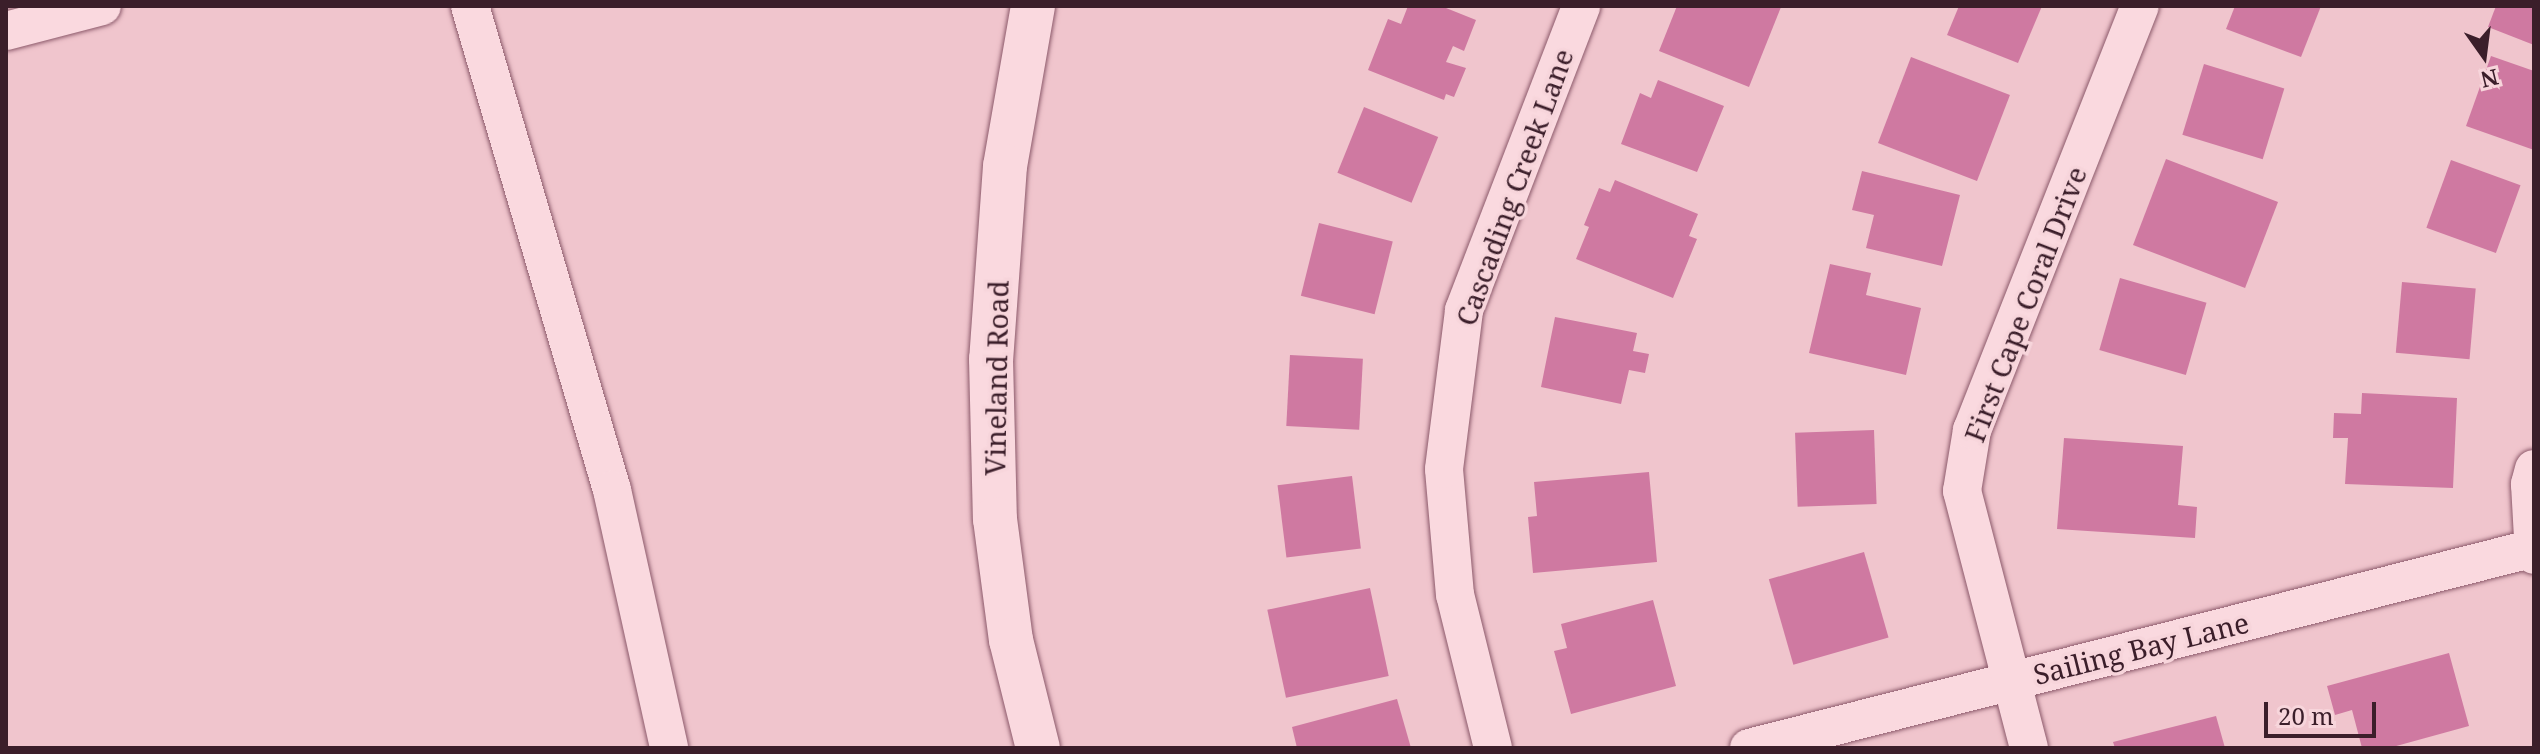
<!DOCTYPE html>
<html>
<head>
<meta charset="utf-8">
<style>
	body { margin:0 }
	#map { position:relative; width:2540px; height:754px; overflow:hidden; background:#f0c5cd; font-family:"Noto Serif",serif }
	div>[style] { position:absolute }
	.building>* { inset:0; background:#cf79a1; transform-origin:0 0 }
	.roads { filter:drop-shadow(0 0 2px #8c5a6b) drop-shadow(0 0 2px #8c5a6b) }
	.street>* { height:38px; margin:-19px; padding:0 19px; transform-origin:19px; border-radius:19px; background:#fad9df }
	.secondary>* { height:44px; margin:-22px; padding:0 22px; transform-origin:22px; border-radius:22px; background:#fad9df }
	span { translate:-50% -50%; white-space:nowrap; text-align:center; line-height:1.15; -webkit-text-stroke:7px #f7d5db; paint-order:stroke }
	.street-label { font-size:28px; color:#3b1e2a }
	.frame { position:absolute; inset:0; border:8px solid #3b1e2a; pointer-events:none }
	.north { position:absolute; left:2444px; top:16px; width:80px; height:80px; -webkit-text-stroke:6px #f7d5db; paint-order:stroke; rotate:166deg; font-size:22px; font-weight:700; line-height:32px; text-align:center; color:#3b1e2a }
	.north::after { content:''; display:block; margin:auto; width:28px; height:36px; background:#3b1e2a; clip-path:polygon(50% 0,100% 100%,50% 72%,0 100%) }
	.scale { position:absolute; left:2264px; top:702px; width:112px; height:36px; box-sizing:border-box; border:4px solid #3b1e2a; border-top:0; padding-left:10px; font-size:24px; line-height:28px; white-space:nowrap; color:#3b1e2a; -webkit-text-stroke:6px #f7d5db; paint-order:stroke }
</style>
</head>
<body>
<div id="map">
	<div class="building">
		<div style="clip-path:polygon(1408px 6px,1441px 6px,1476px 20px,1464px 51px,1453px 46px,1446px 62px,1466px 68px,1454px 97px,1446px 94px,1444px 100px,1368px 70px,1388px 19px,1401px 24px)"></div>
		<div style="clip-path:polygon(1677px 6px,1781px 7px,1749px 87px,1659px 51px)"></div>
		<div style="clip-path:polygon(1959px 6px,2042px 6px,2018px 63px,1947px 35px)"></div>
		<div style="clip-path:polygon(2235px 6px,2321px 6px,2301px 57px,2226px 29px)"></div>
		<div style="clip-path:polygon(2496px 6px,2534px 6px,2534px 45px,2488px 27px)"></div>
		<div style="clip-path:polygon(2491px 56px,2534px 71px,2534px 150px,2466px 126px)"></div>
		<div style="left:1911px;top:57px;width:106px;height:92px;rotate:21deg"></div>
		<div style="left:2204px;top:64px;width:84px;height:74px;rotate:17deg"></div>
		<div style="clip-path:polygon(1658px 80px,1724px 106px,1697px 172px,1621px 144px,1640px 93px,1651px 98px)"></div>
		<div style="left:1364px;top:107px;width:80px;height:71px;rotate:22deg"></div>
		<div style="left:2166px;top:159px;width:120px;height:92px;rotate:21deg"></div>
		<div style="left:2451px;top:160px;width:74px;height:72px;rotate:20deg"></div>
		<div style="clip-path:polygon(1862px 171px,1960px 195px,1942px 266px,1866px 248px,1874px 215px,1852px 210px)"></div>
		<div style="clip-path:polygon(1615px 180px,1698px 214px,1689px 236px,1697px 239px,1673px 298px,1576px 259px,1589px 227px,1584px 225px,1599px 188px,1610px 192px)"></div>
		<div style="left:1319px;top:223px;width:76px;height:75px;rotate:14deg"></div>
		<div style="clip-path:polygon(1830px 264px,1871px 273px,1866px 295px,1921px 308px,1906px 375px,1809px 353px)"></div>
		<div style="left:2120px;top:278px;width:90px;height:75px;rotate:16deg"></div>
		<div style="left:2402px;top:282px;width:74px;height:71px;rotate:5deg"></div>
		<div style="clip-path:polygon(1555px 317px,1637px 333px,1633px 351px,1649px 354px,1645px 373px,1629px 370px,1621px 404px,1541px 387px)"></div>
		<div style="left:1290px;top:355px;width:73px;height:71px;rotate:3deg"></div>
		<div style="clip-path:polygon(2362px 393px,2457px 398px,2453px 488px,2345px 484px,2348px 438px,2333px 438px,2334px 413px,2361px 414px)"></div>
		<div style="left:1874px;top:430px;width:74px;height:79px;rotate:88deg"></div>
		<div style="clip-path:polygon(2064px 438px,2183px 446px,2178px 505px,2197px 507px,2195px 538px,2057px 529px)"></div>
		<div style="clip-path:polygon(1649px 472px,1657px 562px,1533px 573px,1528px 517px,1537px 516px,1534px 482px)"></div>
		<div style="left:1352px;top:476px;width:73px;height:75px;rotate:83deg"></div>
		<div style="left:1864px;top:552px;width:89px;height:99px;rotate:74deg"></div>
		<div style="left:1370px;top:588px;width:90px;height:105px;rotate:78deg"></div>
		<div style="clip-path:polygon(1653px 600px,1676px 686px,1571px 714px,1554px 651px,1567px 648px,1561px 624px)"></div>
		<div style="clip-path:polygon(2449px 653px,2469px 726px,2389px 748px,2362px 748px,2352px 710px,2335px 715px,2327px 686px)"></div>
		<div style="clip-path:polygon(1397px 699px,1411px 748px,1297px 748px,1292px 727px)"></div>
		<div style="clip-path:polygon(2216px 716px,2225px 748px,2115px 748px,2113px 742px)"></div>
	</div>
	<div class="roads">
		<div class="street">
			<div style="left:470px;top:6px;width:504px;rotate:73.65deg"></div>
			<div style="left:612px;top:490px;width:264px;rotate:77.5deg"></div>
			<div style="left:6px;top:31px;width:99px;rotate:-14.6deg"></div>
			<div style="left:2534px;top:469px;width:16px;rotate:105deg"></div>
			<div style="left:2530px;top:484px;width:71px;rotate:86.8deg"></div>
			<div style="left:1493px;top:748px;width:158px;rotate:-103.9deg"></div>
			<div style="left:1455px;top:595px;width:126px;rotate:-95deg"></div>
			<div style="left:1444px;top:469px;width:160px;rotate:-82.8deg"></div>
			<div style="left:1464px;top:310px;width:326px;rotate:-68.9deg"></div>
			<div style="left:1749px;top:748px;width:810px;rotate:-14.29deg"></div>
			<div style="left:2029px;top:748px;width:266px;rotate:-104.6deg"></div>
			<div style="left:1962px;top:491px;width:62px;rotate:-80.7deg"></div>
			<div style="left:1972px;top:430px;width:456px;rotate:-68.4deg"></div>
		</div>
		<div class="secondary">
			<div style="left:1033px;top:6px;width:162px;rotate:99.9deg"></div>
			<div style="left:1005px;top:166px;width:194px;rotate:94.1deg"></div>
			<div style="left:991px;top:359px;width:160px;rotate:88.6deg"></div>
			<div style="left:995px;top:519px;width:122px;rotate:82.5deg"></div>
			<div style="left:1011px;top:640px;width:111px;rotate:76deg"></div>
		</div>
	</div>
	<div class="street-label">
		<span style="left:1514px;top:187px;rotate:-70deg">Cascading Creek Lane</span>
		<span style="left:2025px;top:304px;rotate:-69deg">First Cape Coral Drive</span>
		<span style="left:996px;top:378px;rotate:-89deg">Vineland Road</span>
		<span style="left:2141px;top:648px;rotate:-14deg">Sailing Bay Lane</span>
	</div>
	<div class="frame"></div>
	<div class="north">N</div>
	<div class="scale">20 m</div>
</div>
</body>
</html>
